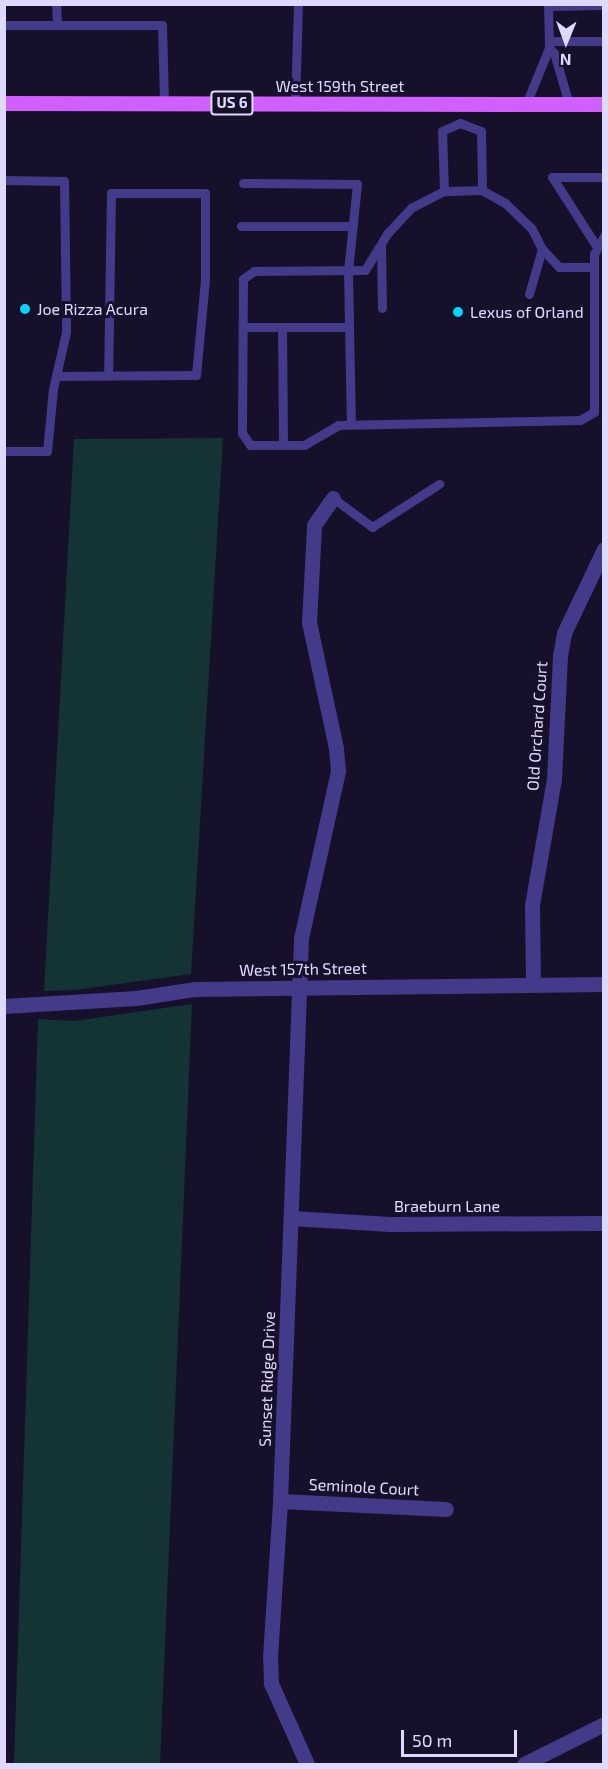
<!DOCTYPE html>
<html>
<head>
<meta charset="utf-8">
<style>
	body { margin:0 }
	#map { position:relative; width:608px; height:1769px; overflow:hidden; background:#16102a; font-family:"Exo 2",sans-serif }
	div>[style] { position:absolute }
	.green>* { inset:0; background:#133335 }
	.service>* { height:9px; margin:-4.5px; padding:0 4.5px; transform-origin:4.5px; border-radius:4.5px; background:#433a8a }
	.minor>* { height:15px; margin:-7.5px; padding:0 7.5px; transform-origin:7.5px; border-radius:7.5px; background:#433a8a }
	.primary>* { height:15px; margin:-7.5px; padding:0 7.5px; transform-origin:7.5px; border-radius:7.5px; background:#cf60ff }
	.dots>* { width:16px; height:16px; translate:-50% -50%; box-sizing:border-box; border:3px solid #16102a; border-radius:50% }
	span { translate:-50% -50%; white-space:nowrap; text-align:center; line-height:1.15; -webkit-text-stroke:6px #16102a; paint-order:stroke }
	.shield-label span { padding:2px 4px; background:#16102a; border:2px solid; border-radius:4px; -webkit-text-stroke-width:0 }
	.shield-label { font-size:15px; color:#e0d9ff; font-weight:700 }
	.street-label { font-size:16px; color:#e0d9ff }
	.poi-label { font-size:16px; color:#e0d9ff }
	.left { translate:0 -50%; text-align:left }
	.frame { position:absolute; inset:0; border:6px solid #e0d9ff; pointer-events:none }
	.north { position:absolute; left:536px; top:12px; width:60px; height:60px; -webkit-text-stroke:4px #16102a; paint-order:stroke; rotate:181deg; font-size:16px; font-weight:700; line-height:24px; text-align:center; color:#e0d9ff }
	.north::after { content:''; display:block; margin:auto; width:21px; height:27px; background:#e0d9ff; clip-path:polygon(50% 0,100% 100%,50% 72%,0 100%) }
	.scale { position:absolute; left:401px; top:1730px; width:116px; height:27px; box-sizing:border-box; border:3px solid #e0d9ff; border-top:0; padding-left:8px; font-size:18px; line-height:21px; white-space:nowrap; color:#e0d9ff; -webkit-text-stroke:4px #16102a; paint-order:stroke }
</style>
</head>
<body>
<div id="map">
	<div class="green">
		<div style="clip-path:polygon(223px 438px,191px 974px,75px 990px,44px 991px,74px 439px)"></div>
		<div style="clip-path:polygon(192px 1004px,160px 1764px,14px 1764px,38px 1019px,74px 1021px)"></div>
	</div>
	<div class="service">
		<div style="left:56px;top:4px;width:21px;rotate:87deg"></div>
		<div style="left:548px;top:4px;width:42px;rotate:88.6deg"></div>
		<div style="left:548px;top:6px;width:56px;rotate:-1deg"></div>
		<div style="left:4px;top:25px;width:158px"></div>
		<div style="left:162px;top:25px;width:78px;rotate:88.5deg"></div>
		<div style="left:549px;top:41px;width:55px"></div>
		<div style="left:295px;top:104px;width:100px;rotate:-88.3deg"></div>
		<div style="left:526px;top:104px;width:61px;rotate:-67.7deg"></div>
		<div style="left:549px;top:48px;width:7px;rotate:45deg"></div>
		<div style="left:554px;top:53px;width:53px;rotate:73.6deg"></div>
		<div style="left:4px;top:180px;width:60px;rotate:1deg"></div>
		<div style="left:64px;top:181px;width:151px;rotate:89.2deg"></div>
		<div style="left:66px;top:332px;width:58px;rotate:102.8deg"></div>
		<div style="left:53px;top:389px;width:62px;rotate:95.5deg"></div>
		<div style="left:47px;top:451px;width:43px;rotate:180deg"></div>
		<div style="left:243px;top:183px;width:114px;rotate:0.5deg"></div>
		<div style="left:357px;top:184px;width:87px;rotate:95.9deg"></div>
		<div style="left:348px;top:271px;width:153px;rotate:88.9deg"></div>
		<div style="left:444px;top:191px;width:60px;rotate:-91.9deg"></div>
		<div style="left:442px;top:131px;width:20px;rotate:-24deg"></div>
		<div style="left:460px;top:123px;width:22px;rotate:21deg"></div>
		<div style="left:481px;top:131px;width:59px;rotate:89deg"></div>
		<div style="left:241px;top:226px;width:112px"></div>
		<div style="left:381px;top:245px;width:63px;rotate:89.1deg"></div>
		<div style="left:597px;top:247px;width:83px;rotate:-122.7deg"></div>
		<div style="left:552px;top:177px;width:52px"></div>
		<div style="left:594px;top:267px;width:35px;rotate:180deg"></div>
		<div style="left:559px;top:267px;width:25px;rotate:-133deg"></div>
		<div style="left:542px;top:249px;width:22px;rotate:-117deg"></div>
		<div style="left:532px;top:229px;width:37px;rotate:-136deg"></div>
		<div style="left:505px;top:203px;width:26px;rotate:-151deg"></div>
		<div style="left:482px;top:190px;width:38px;rotate:178deg"></div>
		<div style="left:444px;top:191px;width:37px;rotate:153deg"></div>
		<div style="left:411px;top:208px;width:35px;rotate:133deg"></div>
		<div style="left:387px;top:234px;width:42px;rotate:121.4deg"></div>
		<div style="left:365px;top:270px;width:111px;rotate:179.5deg"></div>
		<div style="left:254px;top:271px;width:14px;rotate:144deg"></div>
		<div style="left:243px;top:279px;width:154px;rotate:90.4deg"></div>
		<div style="left:242px;top:433px;width:14px;rotate:56deg"></div>
		<div style="left:250px;top:445px;width:54px"></div>
		<div style="left:304px;top:445px;width:39px;rotate:-30deg"></div>
		<div style="left:338px;top:425px;width:242px;rotate:-1.2deg"></div>
		<div style="left:580px;top:420px;width:16px;rotate:-30deg"></div>
		<div style="left:594px;top:412px;width:158px;rotate:-90deg"></div>
		<div style="left:594px;top:254px;width:21px;rotate:-61deg"></div>
		<div style="left:529px;top:294px;width:47px;rotate:-73.9deg"></div>
		<div style="left:243px;top:327px;width:106px"></div>
		<div style="left:282px;top:327px;width:118px;rotate:89.5deg"></div>
		<div style="left:56px;top:376px;width:140px;rotate:-0.4deg"></div>
		<div style="left:196px;top:375px;width:96px;rotate:-84.6deg"></div>
		<div style="left:205px;top:279px;width:86px;rotate:-90deg"></div>
		<div style="left:205px;top:193px;width:94px;rotate:180deg"></div>
		<div style="left:111px;top:193px;width:182px;rotate:90.9deg"></div>
		<div style="left:333px;top:498px;width:49px;rotate:36.6deg"></div>
		<div style="left:372px;top:527px;width:80px;rotate:-32.7deg"></div>
	</div>
	<div class="minor">
		<div style="left:533px;top:985px;width:80px;rotate:-90.7deg"></div>
		<div style="left:532px;top:905px;width:128px;rotate:-80.1deg"></div>
		<div style="left:554px;top:779px;width:123px;rotate:-87.2deg"></div>
		<div style="left:560px;top:656px;width:23px;rotate:-80deg"></div>
		<div style="left:564px;top:633px;width:93px;rotate:-64.5deg"></div>
		<div style="left:4px;top:1006px;width:132px;rotate:-3.5deg"></div>
		<div style="left:136px;top:998px;width:60px;rotate:-8.7deg"></div>
		<div style="left:195px;top:989px;width:409px;rotate:-0.7deg"></div>
		<div style="left:291px;top:1218px;width:99px;rotate:3.5deg"></div>
		<div style="left:390px;top:1224px;width:214px;rotate:-0.3deg"></div>
		<div style="left:280px;top:1501px;width:166px;rotate:2.8deg"></div>
		<div style="left:307px;top:1764px;width:89px;rotate:-114deg"></div>
		<div style="left:271px;top:1683px;width:26px;rotate:-92deg"></div>
		<div style="left:270px;top:1657px;width:156px;rotate:-86.3deg"></div>
		<div style="left:280px;top:1501px;width:563px;rotate:-87.86deg"></div>
		<div style="left:301px;top:938px;width:171px;rotate:-77.5deg"></div>
		<div style="left:338px;top:771px;width:23px;rotate:-95deg"></div>
		<div style="left:336px;top:748px;width:129px;rotate:-102.1deg"></div>
		<div style="left:309px;top:622px;width:97px;rotate:-87deg"></div>
		<div style="left:314px;top:525px;width:33px;rotate:-55deg"></div>
		<div style="left:524px;top:1764px;width:89px;rotate:-26.6deg"></div>
	</div>
	<div class="primary">
		<div style="left:4px;top:103px;width:600px;rotate:0.1deg"></div>
	</div>
	<div class="dots">
		<div style="left:25px;top:309px;background:#05d4ff"></div>
		<div style="left:458px;top:312px;background:#05d4ff"></div>
	</div>
	<div class="shield-label">
		<span style="left:232px;top:103px">US 6</span>
	</div>
	<div class="street-label">
		<span style="left:340px;top:86px">West 159th Street</span>
		<span style="left:537px;top:726px;rotate:-86deg">Old Orchard Court</span>
		<span style="left:303px;top:969px;rotate:-1deg">West 157th Street</span>
		<span style="left:447px;top:1206px">Braeburn Lane</span>
		<span style="left:267px;top:1379px;rotate:-88deg">Sunset Ridge Drive</span>
		<span style="left:364px;top:1487px;rotate:3deg">Seminole Court</span>
	</div>
	<div class="poi-label">
		<span class="left" style="left:37px;top:309px">Joe Rizza Acura</span>
		<span class="left" style="left:470px;top:312px">Lexus of Orland</span>
	</div>
	<div class="frame"></div>
	<div class="north">N</div>
	<div class="scale">50 m</div>
</div>
</body>
</html>
